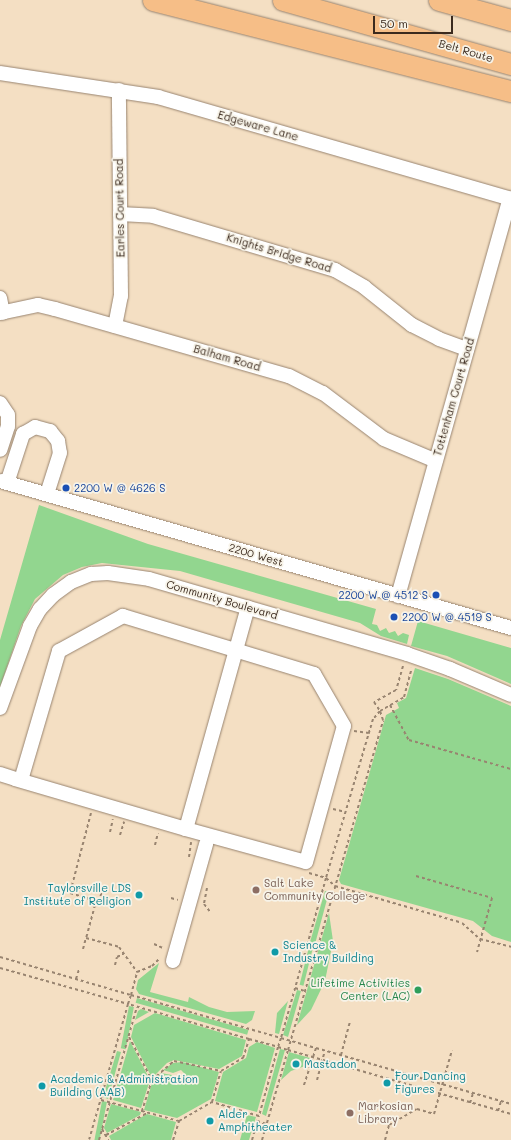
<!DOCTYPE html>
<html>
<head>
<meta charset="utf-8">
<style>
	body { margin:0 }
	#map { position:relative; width:511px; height:1140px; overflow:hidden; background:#f4dfc3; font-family:Mali,sans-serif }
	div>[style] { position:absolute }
	.green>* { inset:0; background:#92d68f; transform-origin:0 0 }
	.path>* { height:2px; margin-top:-1px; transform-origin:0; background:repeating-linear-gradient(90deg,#988470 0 3px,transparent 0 6px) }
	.roads { filter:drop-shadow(0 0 1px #988470) drop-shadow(0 0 1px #988470) }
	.minor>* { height:14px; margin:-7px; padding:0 7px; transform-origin:7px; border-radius:7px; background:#fff }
	.highway>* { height:21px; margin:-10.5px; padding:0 10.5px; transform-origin:10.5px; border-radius:10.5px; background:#f6be87 }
	.dots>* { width:11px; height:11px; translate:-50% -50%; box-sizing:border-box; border:2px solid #f7f3e8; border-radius:50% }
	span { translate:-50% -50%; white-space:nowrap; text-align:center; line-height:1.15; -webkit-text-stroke:3.5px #f7f3e8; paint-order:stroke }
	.street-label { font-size:11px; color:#3b2a1e }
	.transit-label { font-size:11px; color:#164399 }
	.left { translate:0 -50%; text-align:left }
	.right { translate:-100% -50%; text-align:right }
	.education-label { font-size:11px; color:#785e54 }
	.culture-label { font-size:11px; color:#0d838f }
	.leisure-label { font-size:11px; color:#27864d }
	.scale { position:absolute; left:373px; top:16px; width:80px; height:18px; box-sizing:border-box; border:2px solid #3b2a1e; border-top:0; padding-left:5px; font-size:12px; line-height:14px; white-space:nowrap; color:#3b2a1e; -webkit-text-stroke:3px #f7f3e8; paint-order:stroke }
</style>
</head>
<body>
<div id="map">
	<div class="green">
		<div style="clip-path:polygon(39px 505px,148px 544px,376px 609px,372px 624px,377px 625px,380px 631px,386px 628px,389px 633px,395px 631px,398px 636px,403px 633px,409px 635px,407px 644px,381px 636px,360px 623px,180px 571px,102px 563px,82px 567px,63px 575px,35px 599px,21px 626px,0 687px,0 640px)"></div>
		<div style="clip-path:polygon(418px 621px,511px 648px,511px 684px,447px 656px,411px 646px)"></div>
		<div style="clip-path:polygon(415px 668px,448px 679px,511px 706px,511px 942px,492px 936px,473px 921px,341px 884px,339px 880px,386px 715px,399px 708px,397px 703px,406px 698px)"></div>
		<div style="clip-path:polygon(325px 891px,329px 892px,315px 944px,310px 942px)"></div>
		<div style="clip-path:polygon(329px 913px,333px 941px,325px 981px,311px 1010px,297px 1025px)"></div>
		<div style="left:309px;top:947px;width:4px;height:39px;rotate:14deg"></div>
		<div style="clip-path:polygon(159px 963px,150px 992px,188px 1002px,189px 997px,209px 1007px,227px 1012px,255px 1011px,252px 1020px,246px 1024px,139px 994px,136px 989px,138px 980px)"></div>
		<div style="clip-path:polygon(297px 990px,301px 991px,288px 1037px,283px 1035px)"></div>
		<div style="left:137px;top:998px;width:116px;height:5px;rotate:16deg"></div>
		<div style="clip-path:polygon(288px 1001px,279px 1034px,275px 1033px,277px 1013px)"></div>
		<div style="left:129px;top:1006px;width:5px;height:43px;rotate:11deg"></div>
		<div style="clip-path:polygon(141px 1009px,149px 1012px,135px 1020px,138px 1011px)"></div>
		<div style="clip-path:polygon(155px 1013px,246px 1040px,242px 1056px,219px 1069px,174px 1060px,167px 1063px,152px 1078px,131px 1037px,134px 1025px)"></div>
		<div style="clip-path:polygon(130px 1041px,150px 1080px,141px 1108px,113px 1100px)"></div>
		<div style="clip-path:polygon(257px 1042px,275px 1048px,257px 1112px,215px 1101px,223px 1072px,246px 1058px,249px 1047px)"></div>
		<div style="clip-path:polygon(280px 1049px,285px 1050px,266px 1116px,262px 1114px)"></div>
		<div style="clip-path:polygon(117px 1051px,121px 1052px,108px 1099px,103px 1097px)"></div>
		<div style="clip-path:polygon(289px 1052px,310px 1058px,308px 1065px,291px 1071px,281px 1080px)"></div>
		<div style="clip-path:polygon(182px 1062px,219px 1072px,211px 1099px,177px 1118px,144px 1110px,152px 1083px,161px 1073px,172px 1075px,171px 1080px,176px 1085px,184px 1083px,186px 1075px,181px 1070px,173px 1073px,163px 1070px,173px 1063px)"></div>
		<div style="left:102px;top:1101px;width:5px;height:41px;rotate:11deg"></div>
		<div style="clip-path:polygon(111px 1104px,141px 1112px,140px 1115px,107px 1133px,104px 1128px)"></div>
		<div style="clip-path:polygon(147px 1114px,176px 1122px,171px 1140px,111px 1140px,109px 1136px)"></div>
		<div style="clip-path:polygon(247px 1115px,256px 1117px,249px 1140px,240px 1140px)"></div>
	</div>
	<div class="path">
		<div style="left:403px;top:666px;width:25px;rotate:106deg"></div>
		<div style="left:396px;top:690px;width:25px;rotate:151deg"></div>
		<div style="left:374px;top:702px;width:11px;rotate:56deg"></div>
		<div style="left:380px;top:711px;width:11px;rotate:131deg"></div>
		<div style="left:373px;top:719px;width:166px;rotate:106.5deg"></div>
		<div style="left:326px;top:878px;width:166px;rotate:105.7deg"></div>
		<div style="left:281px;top:1038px;width:9px;rotate:108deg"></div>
		<div style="left:278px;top:1047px;width:72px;rotate:105.4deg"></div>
		<div style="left:259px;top:1116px;width:49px;rotate:-163.4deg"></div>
		<div style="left:212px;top:1102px;width:32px;rotate:-74deg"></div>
		<div style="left:221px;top:1071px;width:26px;rotate:-31deg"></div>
		<div style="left:243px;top:1058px;width:20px;rotate:-72deg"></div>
		<div style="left:249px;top:1039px;width:30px;rotate:15deg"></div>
		<div style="left:278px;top:1047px;width:10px;rotate:17deg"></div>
		<div style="left:288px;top:1050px;width:343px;rotate:-73.9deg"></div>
		<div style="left:383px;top:720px;width:9px;rotate:-108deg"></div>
		<div style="left:380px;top:711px;width:28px;rotate:-30deg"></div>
		<div style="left:404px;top:697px;width:30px;rotate:-75deg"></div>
		<div style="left:390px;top:705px;width:40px;rotate:62deg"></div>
		<div style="left:409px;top:740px;width:106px;rotate:15.9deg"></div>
		<div style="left:354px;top:731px;width:15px;rotate:8deg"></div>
		<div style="left:333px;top:809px;width:13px;rotate:13deg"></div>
		<div style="left:91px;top:813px;width:83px;rotate:104.7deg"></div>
		<div style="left:70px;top:893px;width:30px;rotate:17deg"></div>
		<div style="left:99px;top:902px;width:16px;rotate:-75deg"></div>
		<div style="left:110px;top:832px;width:13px;rotate:-77deg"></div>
		<div style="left:120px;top:835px;width:14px;rotate:-73deg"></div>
		<div style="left:155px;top:845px;width:12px;rotate:-76deg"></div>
		<div style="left:189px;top:857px;width:15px;rotate:-82deg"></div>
		<div style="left:309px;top:873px;width:18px;rotate:16deg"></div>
		<div style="left:326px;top:878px;width:12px;rotate:42deg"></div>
		<div style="left:335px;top:886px;width:132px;rotate:16.2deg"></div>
		<div style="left:462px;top:923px;width:24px;rotate:42deg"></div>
		<div style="left:480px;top:939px;width:32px;rotate:14deg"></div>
		<div style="left:416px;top:876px;width:79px;rotate:16.1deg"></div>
		<div style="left:492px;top:898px;width:56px;rotate:105.5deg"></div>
		<div style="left:207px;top:888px;width:16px;rotate:101deg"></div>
		<div style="left:204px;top:904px;width:11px;rotate:52deg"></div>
		<div style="left:171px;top:898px;width:7px;rotate:16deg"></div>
		<div style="left:99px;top:902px;width:5px;rotate:143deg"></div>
		<div style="left:95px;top:905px;width:34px;rotate:105deg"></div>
		<div style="left:86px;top:938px;width:34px;rotate:15deg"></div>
		<div style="left:119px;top:947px;width:31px;rotate:54deg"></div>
		<div style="left:137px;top:972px;width:16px;rotate:-22deg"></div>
		<div style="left:152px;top:966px;width:11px;rotate:-45deg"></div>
		<div style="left:154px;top:944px;width:10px;rotate:24deg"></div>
		<div style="left:307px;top:946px;width:10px;rotate:11deg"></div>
		<div style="left:83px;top:949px;width:11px;rotate:-75deg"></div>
		<div style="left:0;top:957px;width:136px;rotate:16.2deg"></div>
		<div style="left:131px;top:995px;width:24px;rotate:-75deg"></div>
		<div style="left:115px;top:965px;width:8px;rotate:-76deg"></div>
		<div style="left:117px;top:957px;width:7px;rotate:-27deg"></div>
		<div style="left:0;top:968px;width:133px;rotate:15.7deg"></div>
		<div style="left:128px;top:1004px;width:141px;rotate:106deg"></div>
		<div style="left:76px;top:979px;width:10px;rotate:-73deg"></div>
		<div style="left:295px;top:988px;width:10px;rotate:17deg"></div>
		<div style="left:129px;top:1037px;width:49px;rotate:61.9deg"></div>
		<div style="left:152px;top:1080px;width:33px;rotate:108deg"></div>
		<div style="left:249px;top:1039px;width:126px;rotate:-163.9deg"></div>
		<div style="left:128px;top:1004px;width:9px;rotate:-72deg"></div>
		<div style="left:131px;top:995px;width:192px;rotate:16deg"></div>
		<div style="left:316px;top:1048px;width:40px;rotate:108deg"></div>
		<div style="left:316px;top:1048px;width:203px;rotate:16deg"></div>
		<div style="left:341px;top:1055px;width:34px;rotate:-75deg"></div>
		<div style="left:152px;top:1080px;width:29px;rotate:-41deg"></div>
		<div style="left:174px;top:1061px;width:48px;rotate:12deg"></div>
		<div style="left:317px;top:1080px;width:30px;rotate:-75deg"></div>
		<div style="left:101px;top:1100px;width:81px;rotate:15.1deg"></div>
		<div style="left:179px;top:1121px;width:38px;rotate:-30deg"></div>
		<div style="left:470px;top:1103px;width:10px;rotate:-73deg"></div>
		<div style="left:498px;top:1111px;width:10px;rotate:-73deg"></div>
		<div style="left:257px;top:1121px;width:9px;rotate:18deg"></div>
		<div style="left:102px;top:1129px;width:13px;rotate:61deg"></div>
		<div style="left:106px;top:1135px;width:47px;rotate:-28.2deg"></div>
		<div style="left:99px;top:1140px;width:138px;rotate:-74.1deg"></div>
		<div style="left:173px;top:1140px;width:20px;rotate:-72deg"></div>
		<div style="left:252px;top:1140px;width:25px;rotate:-74deg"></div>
		<div style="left:262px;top:1140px;width:94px;rotate:-73.9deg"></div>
		<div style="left:288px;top:1050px;width:232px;rotate:16deg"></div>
		<div style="left:385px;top:1140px;width:16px;rotate:-75deg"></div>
		<div style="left:389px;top:1125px;width:32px;rotate:-30deg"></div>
		<div style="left:417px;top:1109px;width:18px;rotate:16deg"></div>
		<div style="left:434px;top:1114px;width:66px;rotate:-74.3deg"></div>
	</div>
	<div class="roads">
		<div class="minor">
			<div style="left:0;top:73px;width:160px;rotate:8.6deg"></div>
			<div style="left:158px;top:97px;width:367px;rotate:16.1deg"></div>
			<div style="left:120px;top:214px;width:33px;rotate:3deg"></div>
			<div style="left:153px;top:216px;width:190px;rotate:16.5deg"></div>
			<div style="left:335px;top:270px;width:34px;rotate:30deg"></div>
			<div style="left:364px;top:287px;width:61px;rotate:38.4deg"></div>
			<div style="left:412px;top:325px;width:30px;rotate:27deg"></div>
			<div style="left:439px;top:339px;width:30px;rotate:20deg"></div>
			<div style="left:0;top:298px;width:15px;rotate:79deg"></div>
			<div style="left:0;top:313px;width:39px;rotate:-12deg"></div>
			<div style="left:38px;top:305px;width:17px;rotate:13deg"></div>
			<div style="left:55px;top:309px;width:243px;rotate:16deg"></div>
			<div style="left:289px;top:376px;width:38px;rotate:27deg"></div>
			<div style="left:323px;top:393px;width:76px;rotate:37deg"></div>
			<div style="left:384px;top:439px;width:56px;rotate:22.9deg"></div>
			<div style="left:115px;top:326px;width:31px;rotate:-79deg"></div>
			<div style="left:121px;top:296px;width:206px;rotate:-90.6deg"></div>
			<div style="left:0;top:403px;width:14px;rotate:56deg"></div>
			<div style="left:8px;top:415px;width:11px;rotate:90deg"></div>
			<div style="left:8px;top:426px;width:25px;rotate:108deg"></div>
			<div style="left:0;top:481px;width:532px;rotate:16.05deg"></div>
			<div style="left:7px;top:483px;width:52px;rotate:-71.9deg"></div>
			<div style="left:23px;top:434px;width:14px;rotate:-30deg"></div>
			<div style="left:35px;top:427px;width:16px;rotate:15deg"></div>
			<div style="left:50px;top:431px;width:13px;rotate:51deg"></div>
			<div style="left:58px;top:441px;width:12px;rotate:81deg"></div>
			<div style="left:60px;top:453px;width:43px;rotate:107.6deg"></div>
			<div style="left:398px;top:596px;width:413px;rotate:-74.3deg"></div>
			<div style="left:0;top:708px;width:87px;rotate:-69.9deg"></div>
			<div style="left:30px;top:626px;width:20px;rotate:-60deg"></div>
			<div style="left:40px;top:609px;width:19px;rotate:-47deg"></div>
			<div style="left:53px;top:595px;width:22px;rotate:-36deg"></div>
			<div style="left:71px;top:582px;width:22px;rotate:-22deg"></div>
			<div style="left:91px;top:574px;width:17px;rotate:-3deg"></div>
			<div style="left:108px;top:573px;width:41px;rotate:8.3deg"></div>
			<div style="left:149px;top:579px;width:269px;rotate:16.2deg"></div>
			<div style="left:407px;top:654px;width:46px;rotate:19.2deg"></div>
			<div style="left:450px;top:669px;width:66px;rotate:23.1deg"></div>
			<div style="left:0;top:774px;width:16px;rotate:18deg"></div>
			<div style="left:15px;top:779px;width:178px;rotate:16.3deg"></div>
			<div style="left:186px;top:829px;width:124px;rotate:15.4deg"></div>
			<div style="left:306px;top:862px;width:141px;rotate:-74.4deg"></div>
			<div style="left:344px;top:726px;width:60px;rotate:-120deg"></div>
			<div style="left:314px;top:674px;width:200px;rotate:-163.1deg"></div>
			<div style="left:123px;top:616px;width:73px;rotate:151.3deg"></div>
			<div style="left:59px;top:651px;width:134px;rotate:106.4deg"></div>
			<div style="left:186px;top:829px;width:230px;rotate:-74.4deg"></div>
			<div style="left:173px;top:961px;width:122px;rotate:-74.2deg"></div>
		</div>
		<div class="highway">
			<div style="left:153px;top:0;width:369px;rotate:14.3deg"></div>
			<div style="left:283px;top:0;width:237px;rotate:15.7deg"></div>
			<div style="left:439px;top:0;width:75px;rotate:15.5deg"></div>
		</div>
	</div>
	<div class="dots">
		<div style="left:66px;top:488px;background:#1a4fb4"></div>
		<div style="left:436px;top:595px;background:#1a4fb4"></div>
		<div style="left:394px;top:617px;background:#1a4fb4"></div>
		<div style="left:256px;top:890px;background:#8d6e63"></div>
		<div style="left:139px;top:895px;background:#0f9aa8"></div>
		<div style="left:275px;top:952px;background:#0f9aa8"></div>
		<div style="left:418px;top:990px;background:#2e9e5b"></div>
		<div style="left:296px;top:1064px;background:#0f9aa8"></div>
		<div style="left:387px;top:1083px;background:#0f9aa8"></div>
		<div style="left:42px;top:1086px;background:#0f9aa8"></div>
		<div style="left:350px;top:1113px;background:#8d6e63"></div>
		<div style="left:210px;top:1121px;background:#0f9aa8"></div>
	</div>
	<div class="street-label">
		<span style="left:466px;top:51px;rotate:16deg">Belt Route</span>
		<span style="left:258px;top:126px;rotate:16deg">Edgeware Lane</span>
		<span style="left:120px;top:208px;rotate:-91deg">Earles Court Road</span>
		<span style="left:279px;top:253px;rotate:17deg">Knights Bridge Road</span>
		<span style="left:227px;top:358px;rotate:16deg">Balham Road</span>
		<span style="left:454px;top:397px;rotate:-74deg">Tottenham Court Road</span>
		<span style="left:256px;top:555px;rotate:16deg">2200 West</span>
		<span style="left:222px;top:600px;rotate:16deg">Community Boulevard</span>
	</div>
	<div class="transit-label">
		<span class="left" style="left:74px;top:488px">2200 W @ 4626 S</span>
		<span class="right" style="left:428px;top:595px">2200 W @ 4512 S</span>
		<span class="left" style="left:402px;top:617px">2200 W @ 4519 S</span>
	</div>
	<div class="education-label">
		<span class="left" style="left:264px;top:890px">Salt Lake<br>Community College</span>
		<span class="left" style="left:358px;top:1113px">Markosian<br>Library</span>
	</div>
	<div class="culture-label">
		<span class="right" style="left:131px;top:895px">Taylorsville LDS<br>Institute of Religion</span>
		<span class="left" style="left:283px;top:952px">Science &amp;<br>Industry Building</span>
		<span class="left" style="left:304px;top:1064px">Mastadon</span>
		<span class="left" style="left:395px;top:1083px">Four Dancing<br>Figures</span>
		<span class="left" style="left:50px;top:1086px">Academic &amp; Administration<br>Building (AAB)</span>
		<span class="left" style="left:218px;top:1121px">Alder<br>Amphitheater</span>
	</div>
	<div class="leisure-label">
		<span class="right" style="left:410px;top:990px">Lifetime Activities<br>Center (LAC)</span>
	</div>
	<div class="scale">50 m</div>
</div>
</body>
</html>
